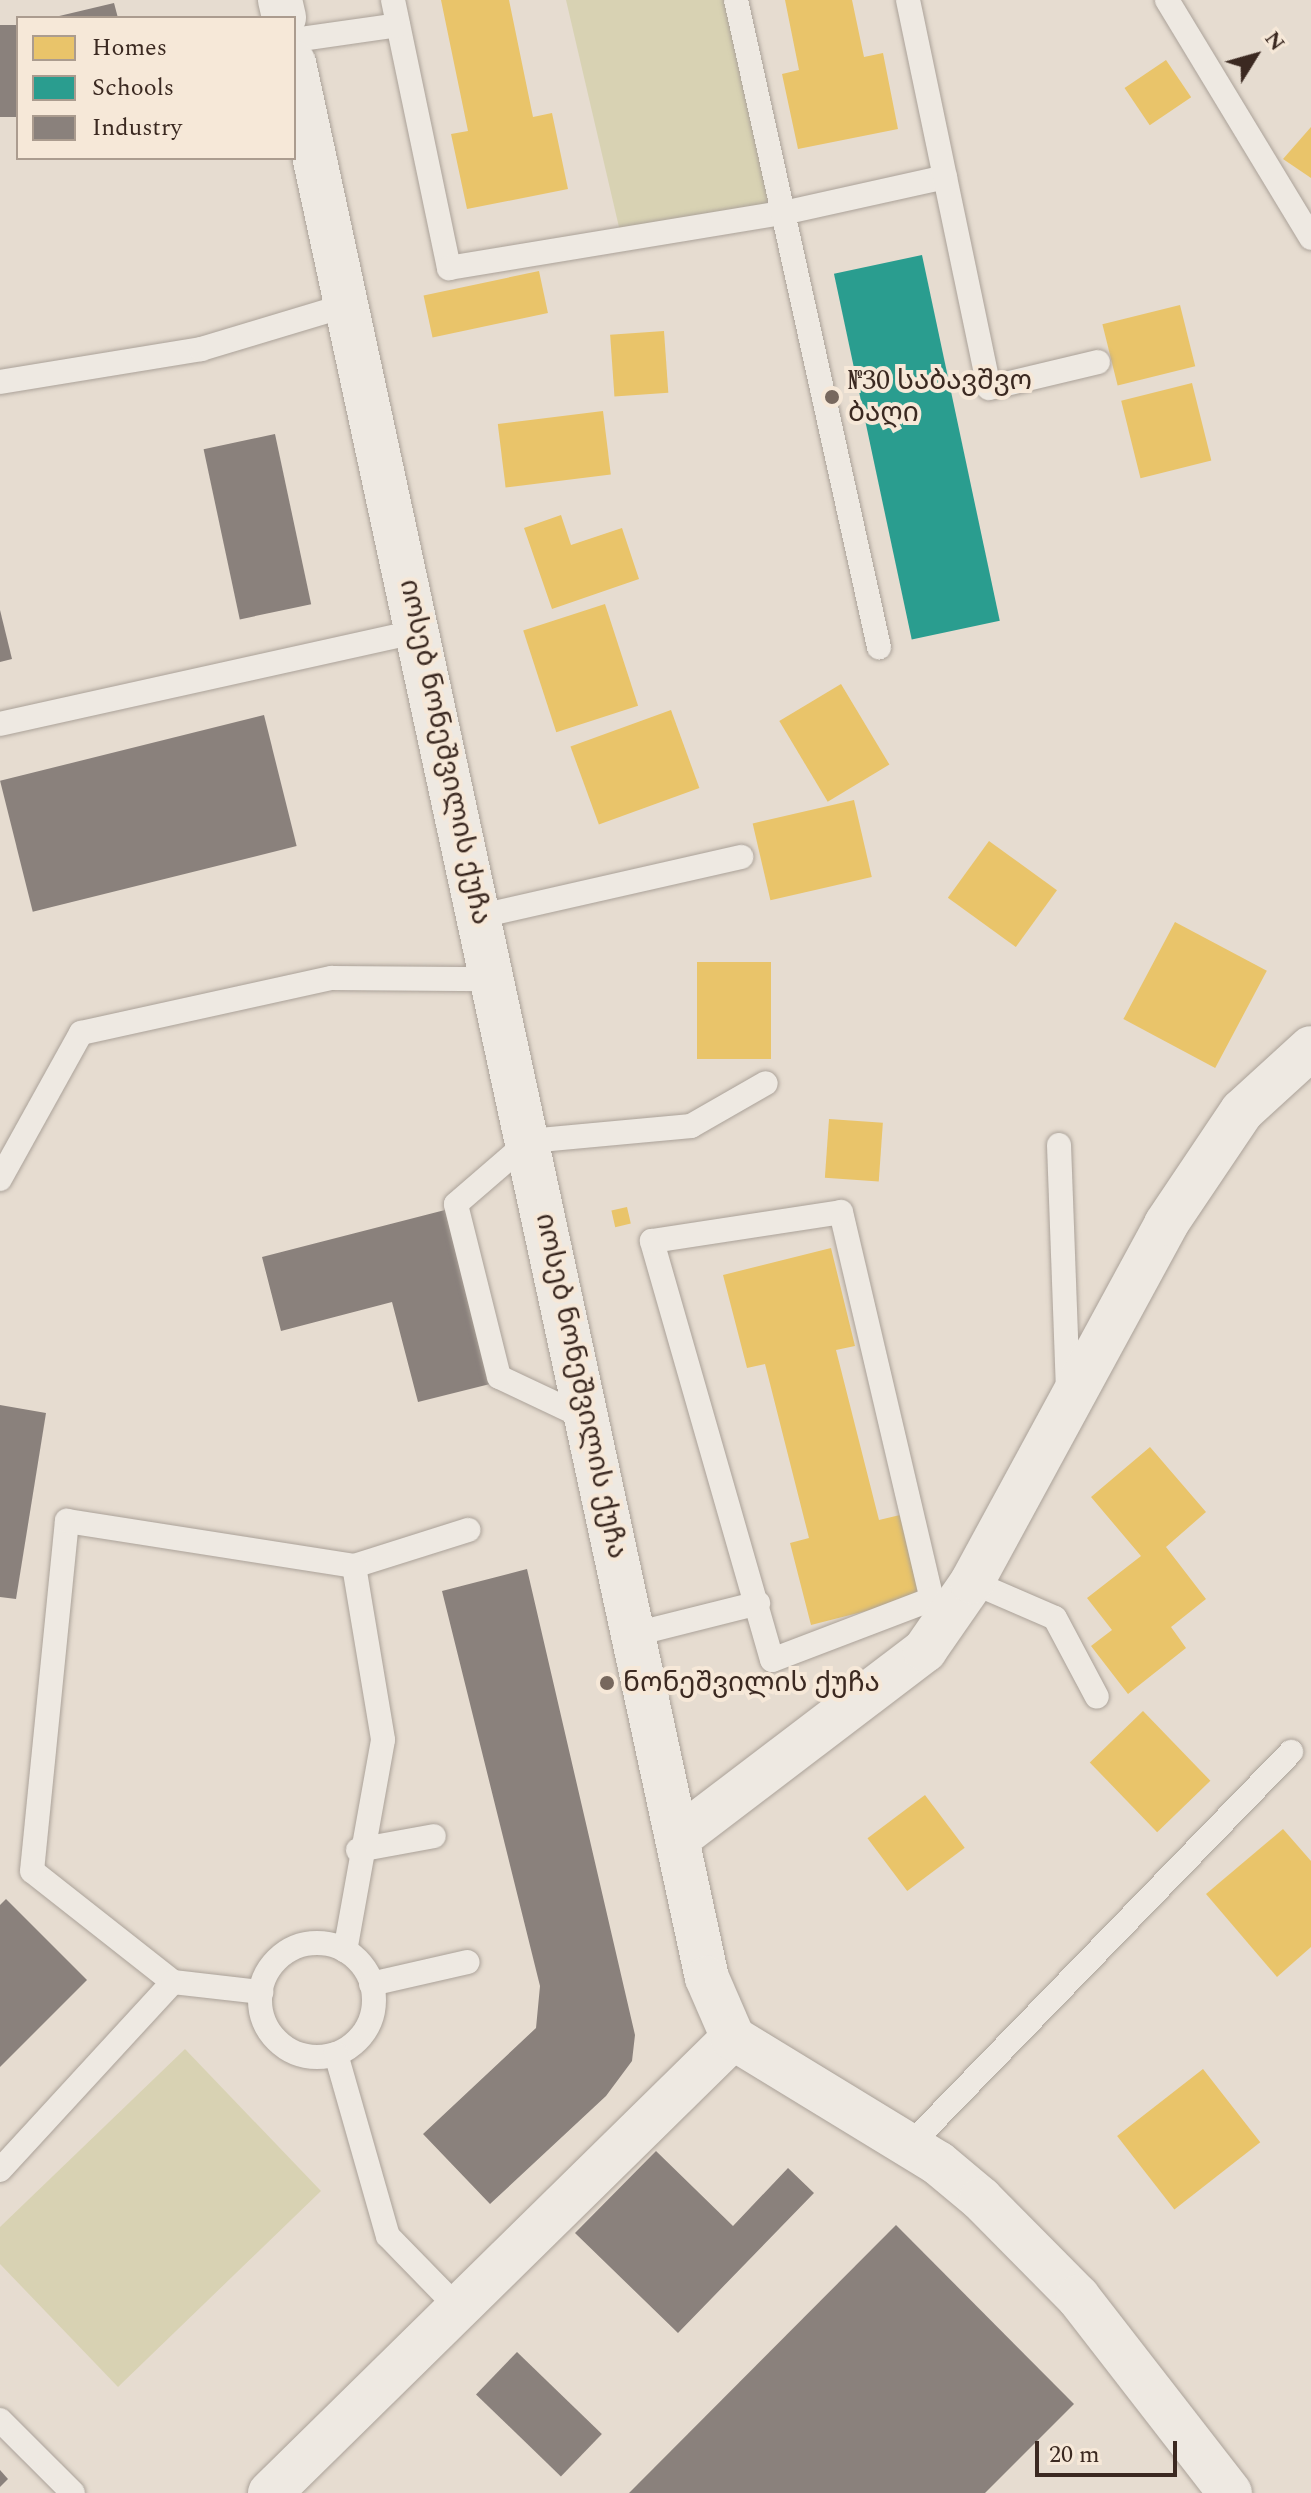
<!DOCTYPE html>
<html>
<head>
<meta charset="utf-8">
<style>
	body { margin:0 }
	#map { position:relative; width:1311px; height:2493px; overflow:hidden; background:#e6dcd0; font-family:Spectral,"Noto Sans Georgian",serif }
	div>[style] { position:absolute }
	.green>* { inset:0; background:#d8d2b3 }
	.homes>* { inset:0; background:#e9c46a; transform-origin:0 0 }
	.schools>* { inset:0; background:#2a9d8f; transform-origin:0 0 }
	.industry>* { inset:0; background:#8a817c; transform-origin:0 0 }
	.roads { filter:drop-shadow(0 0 2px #aba299) drop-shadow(0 0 2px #aba299) }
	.lane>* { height:24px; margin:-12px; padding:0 12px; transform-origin:12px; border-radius:12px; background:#eee9e2 }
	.lane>.ring { margin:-12px; padding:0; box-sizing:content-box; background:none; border:24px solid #eee9e2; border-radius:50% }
	.street>* { height:44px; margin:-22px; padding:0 22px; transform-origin:22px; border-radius:22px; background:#eee9e2 }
	.secondary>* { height:44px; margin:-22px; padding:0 22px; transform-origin:22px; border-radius:22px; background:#eee9e2 }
	.dots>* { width:22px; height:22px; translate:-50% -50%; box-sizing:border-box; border:4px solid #f6e8d8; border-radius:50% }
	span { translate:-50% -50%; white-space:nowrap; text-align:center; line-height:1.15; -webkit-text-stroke:8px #f6e8d8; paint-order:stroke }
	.poi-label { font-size:28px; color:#3b2921 }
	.left { translate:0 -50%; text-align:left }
	.street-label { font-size:28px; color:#3b2921 }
	.legend { position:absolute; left:16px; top:16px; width:280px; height:144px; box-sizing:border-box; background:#f6e8d8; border:2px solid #ab9c8f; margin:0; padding:10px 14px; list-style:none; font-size:24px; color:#3b2921 }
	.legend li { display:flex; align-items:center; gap:16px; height:40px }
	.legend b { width:40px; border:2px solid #ab9c8f }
	.north { position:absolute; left:1215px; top:16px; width:80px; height:80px; -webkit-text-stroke:6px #f6e8d8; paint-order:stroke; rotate:53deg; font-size:22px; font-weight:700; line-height:32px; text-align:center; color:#3b2921 }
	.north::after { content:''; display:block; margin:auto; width:28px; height:36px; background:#3b2921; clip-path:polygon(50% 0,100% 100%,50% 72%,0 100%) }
	.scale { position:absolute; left:1035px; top:2441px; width:142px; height:36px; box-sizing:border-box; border:4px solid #3b2921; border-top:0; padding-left:10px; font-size:24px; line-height:28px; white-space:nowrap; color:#3b2921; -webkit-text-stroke:6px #f6e8d8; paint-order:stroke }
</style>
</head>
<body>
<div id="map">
	<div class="green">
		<div style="clip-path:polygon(566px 0,736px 0,783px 213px,622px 240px)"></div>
		<div style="clip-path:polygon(185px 2049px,321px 2191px,118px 2387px,0 2264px,0 2227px)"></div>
	</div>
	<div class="homes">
		<div style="clip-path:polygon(441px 0,509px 0,533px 117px,552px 113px,568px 189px,467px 209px,451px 134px,468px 131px)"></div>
		<div style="clip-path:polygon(785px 0,852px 0,864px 57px,883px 53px,898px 129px,798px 149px,782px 74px,799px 70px)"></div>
		<div style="left:1166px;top:60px;width:45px;height:50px;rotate:56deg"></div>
		<div style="clip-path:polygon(1311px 127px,1311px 178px,1283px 159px)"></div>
		<div style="left:539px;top:271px;width:43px;height:118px;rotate:78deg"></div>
		<div style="left:1180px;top:305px;width:63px;height:80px;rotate:76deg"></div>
		<div style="left:664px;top:331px;width:62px;height:54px;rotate:86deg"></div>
		<div style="left:1192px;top:383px;width:80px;height:73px;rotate:76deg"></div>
		<div style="left:603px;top:411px;width:64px;height:106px;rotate:83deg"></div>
		<div style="clip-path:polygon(561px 515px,571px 545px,622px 528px,639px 579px,552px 609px,524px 528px)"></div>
		<div style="left:605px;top:604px;width:107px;height:86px;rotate:72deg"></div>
		<div style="left:841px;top:684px;width:94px;height:72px;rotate:59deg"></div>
		<div style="left:671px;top:710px;width:83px;height:107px;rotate:70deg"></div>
		<div style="left:854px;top:800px;width:79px;height:104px;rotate:77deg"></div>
		<div style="left:989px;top:841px;width:84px;height:70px;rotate:36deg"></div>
		<div style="left:1175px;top:922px;width:104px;height:110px;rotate:28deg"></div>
		<div style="left:697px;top:962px;width:74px;height:97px"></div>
		<div style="left:829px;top:1119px;width:54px;height:59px;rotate:4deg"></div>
		<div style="left:627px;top:1207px;width:17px;height:16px;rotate:77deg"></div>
		<div style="clip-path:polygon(831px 1248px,855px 1346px,836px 1350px,879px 1520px,900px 1515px,921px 1597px,811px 1625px,790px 1543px,809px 1538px,765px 1364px,747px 1368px,723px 1275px)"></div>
		<div style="clip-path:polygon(1150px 1447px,1206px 1512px,1166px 1547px,1206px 1599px,1171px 1627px,1186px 1648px,1128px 1694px,1091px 1646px,1112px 1630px,1087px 1598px,1141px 1556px,1091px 1497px)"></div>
		<div style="left:1143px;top:1711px;width:97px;height:74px;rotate:46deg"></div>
		<div style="left:925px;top:1795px;width:66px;height:72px;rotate:53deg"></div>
		<div style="clip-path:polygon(1283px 1829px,1311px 1861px,1311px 1947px,1277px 1977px,1206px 1894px)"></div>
		<div style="left:1203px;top:2069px;width:93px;height:109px;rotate:52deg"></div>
	</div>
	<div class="schools">
		<div style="left:922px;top:255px;width:374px;height:90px;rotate:78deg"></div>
	</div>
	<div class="industry">
		<div style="clip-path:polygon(114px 3px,118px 18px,55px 18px,55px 17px)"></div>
		<div style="left:18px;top:25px;width:92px;height:18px;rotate:90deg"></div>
		<div style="left:275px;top:434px;width:174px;height:73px;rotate:78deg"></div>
		<div style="clip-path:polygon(0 610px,12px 659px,0 662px)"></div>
		<div style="left:264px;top:715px;width:135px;height:272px;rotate:76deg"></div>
		<div style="clip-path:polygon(445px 1210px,490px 1384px,418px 1402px,392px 1302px,281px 1331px,262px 1257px)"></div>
		<div style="clip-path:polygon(0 1405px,46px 1413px,16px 1599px,0 1597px)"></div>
		<div style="clip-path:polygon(527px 1569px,635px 2035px,632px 2061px,606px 2096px,490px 2204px,423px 2134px,536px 2028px,540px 1986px,442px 1591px)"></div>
		<div style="clip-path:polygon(6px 1899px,87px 1980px,0 2067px,0 1905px)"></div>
		<div style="clip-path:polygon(656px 2151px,733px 2226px,788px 2168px,814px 2193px,678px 2333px,575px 2233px)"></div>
		<div style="clip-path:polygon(896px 2225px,1074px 2404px,985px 2493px,629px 2493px)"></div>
		<div style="left:517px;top:2352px;width:118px;height:59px;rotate:44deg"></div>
		<div style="clip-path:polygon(0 2470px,8px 2479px,0 2487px)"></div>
	</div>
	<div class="roads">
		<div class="lane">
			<div style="left:393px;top:0;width:274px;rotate:78.2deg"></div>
			<div style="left:449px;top:268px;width:338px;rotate:-9.4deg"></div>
			<div style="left:783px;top:213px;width:166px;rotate:-12.5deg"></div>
			<div style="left:736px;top:0;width:663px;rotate:77.54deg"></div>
			<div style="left:908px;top:0;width:396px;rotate:78.2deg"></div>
			<div style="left:989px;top:388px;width:112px;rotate:-13.4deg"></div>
			<div style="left:1167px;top:0;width:278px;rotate:58.8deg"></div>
			<div style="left:294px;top:40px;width:105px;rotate:-8.2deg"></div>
			<div style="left:0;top:382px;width:204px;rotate:-9.3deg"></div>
			<div style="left:201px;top:349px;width:153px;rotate:-16.7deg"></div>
			<div style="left:0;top:724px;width:429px;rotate:-12.5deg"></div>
			<div style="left:481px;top:916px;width:267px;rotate:-12.8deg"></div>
			<div style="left:1059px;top:1145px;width:245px;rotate:87.9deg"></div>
			<div style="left:0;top:1179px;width:167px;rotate:-61deg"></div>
			<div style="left:81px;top:1033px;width:257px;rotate:-12.4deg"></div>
			<div style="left:332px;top:978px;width:162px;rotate:0.4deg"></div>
			<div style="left:841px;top:1212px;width:398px;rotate:76.8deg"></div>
			<div style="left:932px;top:1599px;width:171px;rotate:159.1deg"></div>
			<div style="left:772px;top:1660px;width:436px;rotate:-106deg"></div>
			<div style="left:652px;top:1241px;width:191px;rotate:-8.7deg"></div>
			<div style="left:588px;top:1419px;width:98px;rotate:-154.7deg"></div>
			<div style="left:499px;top:1377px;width:178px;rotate:-104deg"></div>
			<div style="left:456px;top:1204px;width:96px;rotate:-40.8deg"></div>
			<div style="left:529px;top:1141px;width:163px;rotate:-5.3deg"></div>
			<div style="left:691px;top:1126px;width:86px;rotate:-29.8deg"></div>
			<div style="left:354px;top:1566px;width:120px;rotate:-17.5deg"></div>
			<div style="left:972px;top:1582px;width:90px;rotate:23.4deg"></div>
			<div style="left:1055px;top:1618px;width:89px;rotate:62deg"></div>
			<div style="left:635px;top:1634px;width:127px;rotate:-14.1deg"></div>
			<div style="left:358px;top:1850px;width:77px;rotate:-10.4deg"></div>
			<div class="ring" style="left:260px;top:1943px;width:90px;height:90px"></div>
			<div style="left:173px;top:1982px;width:179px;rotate:-141.8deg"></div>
			<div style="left:32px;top:1871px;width:352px;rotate:-84.3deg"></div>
			<div style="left:67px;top:1521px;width:291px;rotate:8.9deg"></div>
			<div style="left:354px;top:1566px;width:176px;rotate:80.5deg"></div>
			<div style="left:383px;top:1740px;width:214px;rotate:100.2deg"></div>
			<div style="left:371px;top:1984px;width:99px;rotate:-12.8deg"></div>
			<div style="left:336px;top:2054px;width:189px;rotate:74.1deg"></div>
			<div style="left:388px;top:2236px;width:99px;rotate:45.8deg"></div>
			<div style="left:909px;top:2146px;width:549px;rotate:-45.89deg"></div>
			<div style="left:0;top:2170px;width:255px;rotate:-47.4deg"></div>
			<div style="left:173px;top:1982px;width:89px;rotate:6.5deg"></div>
			<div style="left:0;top:2420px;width:103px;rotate:45deg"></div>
		</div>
		<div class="street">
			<div style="left:681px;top:1836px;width:307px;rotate:-37.3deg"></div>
			<div style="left:925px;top:1650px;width:83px;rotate:-55.3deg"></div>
			<div style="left:972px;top:1582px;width:407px;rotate:-61.5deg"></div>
			<div style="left:1166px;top:1224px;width:136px;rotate:-56.1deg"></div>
			<div style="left:1242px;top:1111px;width:93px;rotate:-42.4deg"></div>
			<div style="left:270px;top:2493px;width:649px;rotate:-44.5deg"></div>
		</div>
		<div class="secondary">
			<div style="left:280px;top:0;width:18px;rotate:77deg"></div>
			<div style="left:294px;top:63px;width:1959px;rotate:77.83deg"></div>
			<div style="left:707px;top:1978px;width:65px;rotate:66.6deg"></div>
			<div style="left:733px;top:2038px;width:240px;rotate:31.4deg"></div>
			<div style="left:938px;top:2163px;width:56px;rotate:39.9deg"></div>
			<div style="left:981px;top:2199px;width:138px;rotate:45.3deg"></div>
			<div style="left:1078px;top:2297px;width:248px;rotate:52.2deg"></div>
		</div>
	</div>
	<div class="dots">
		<div style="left:832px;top:397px;background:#77685e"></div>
		<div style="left:607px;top:1683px;background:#77685e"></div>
	</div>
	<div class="poi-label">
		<span class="left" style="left:848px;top:397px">№30 საბავშვო<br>ბაღი</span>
		<span class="left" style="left:623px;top:1683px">ნონეშვილის ქუჩა</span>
	</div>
	<div class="street-label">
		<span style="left:445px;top:752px;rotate:78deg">იოსებ ნონეშვილის ქუჩა</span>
		<span style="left:581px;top:1386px;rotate:78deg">იოსებ ნონეშვილის ქუჩა</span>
	</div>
	<ul class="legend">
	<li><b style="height:22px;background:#e9c46a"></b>Homes</li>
	<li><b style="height:22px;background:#2a9d8f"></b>Schools</li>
	<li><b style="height:22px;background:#8a817c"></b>Industry</li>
	</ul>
	<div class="north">N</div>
	<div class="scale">20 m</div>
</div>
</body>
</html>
